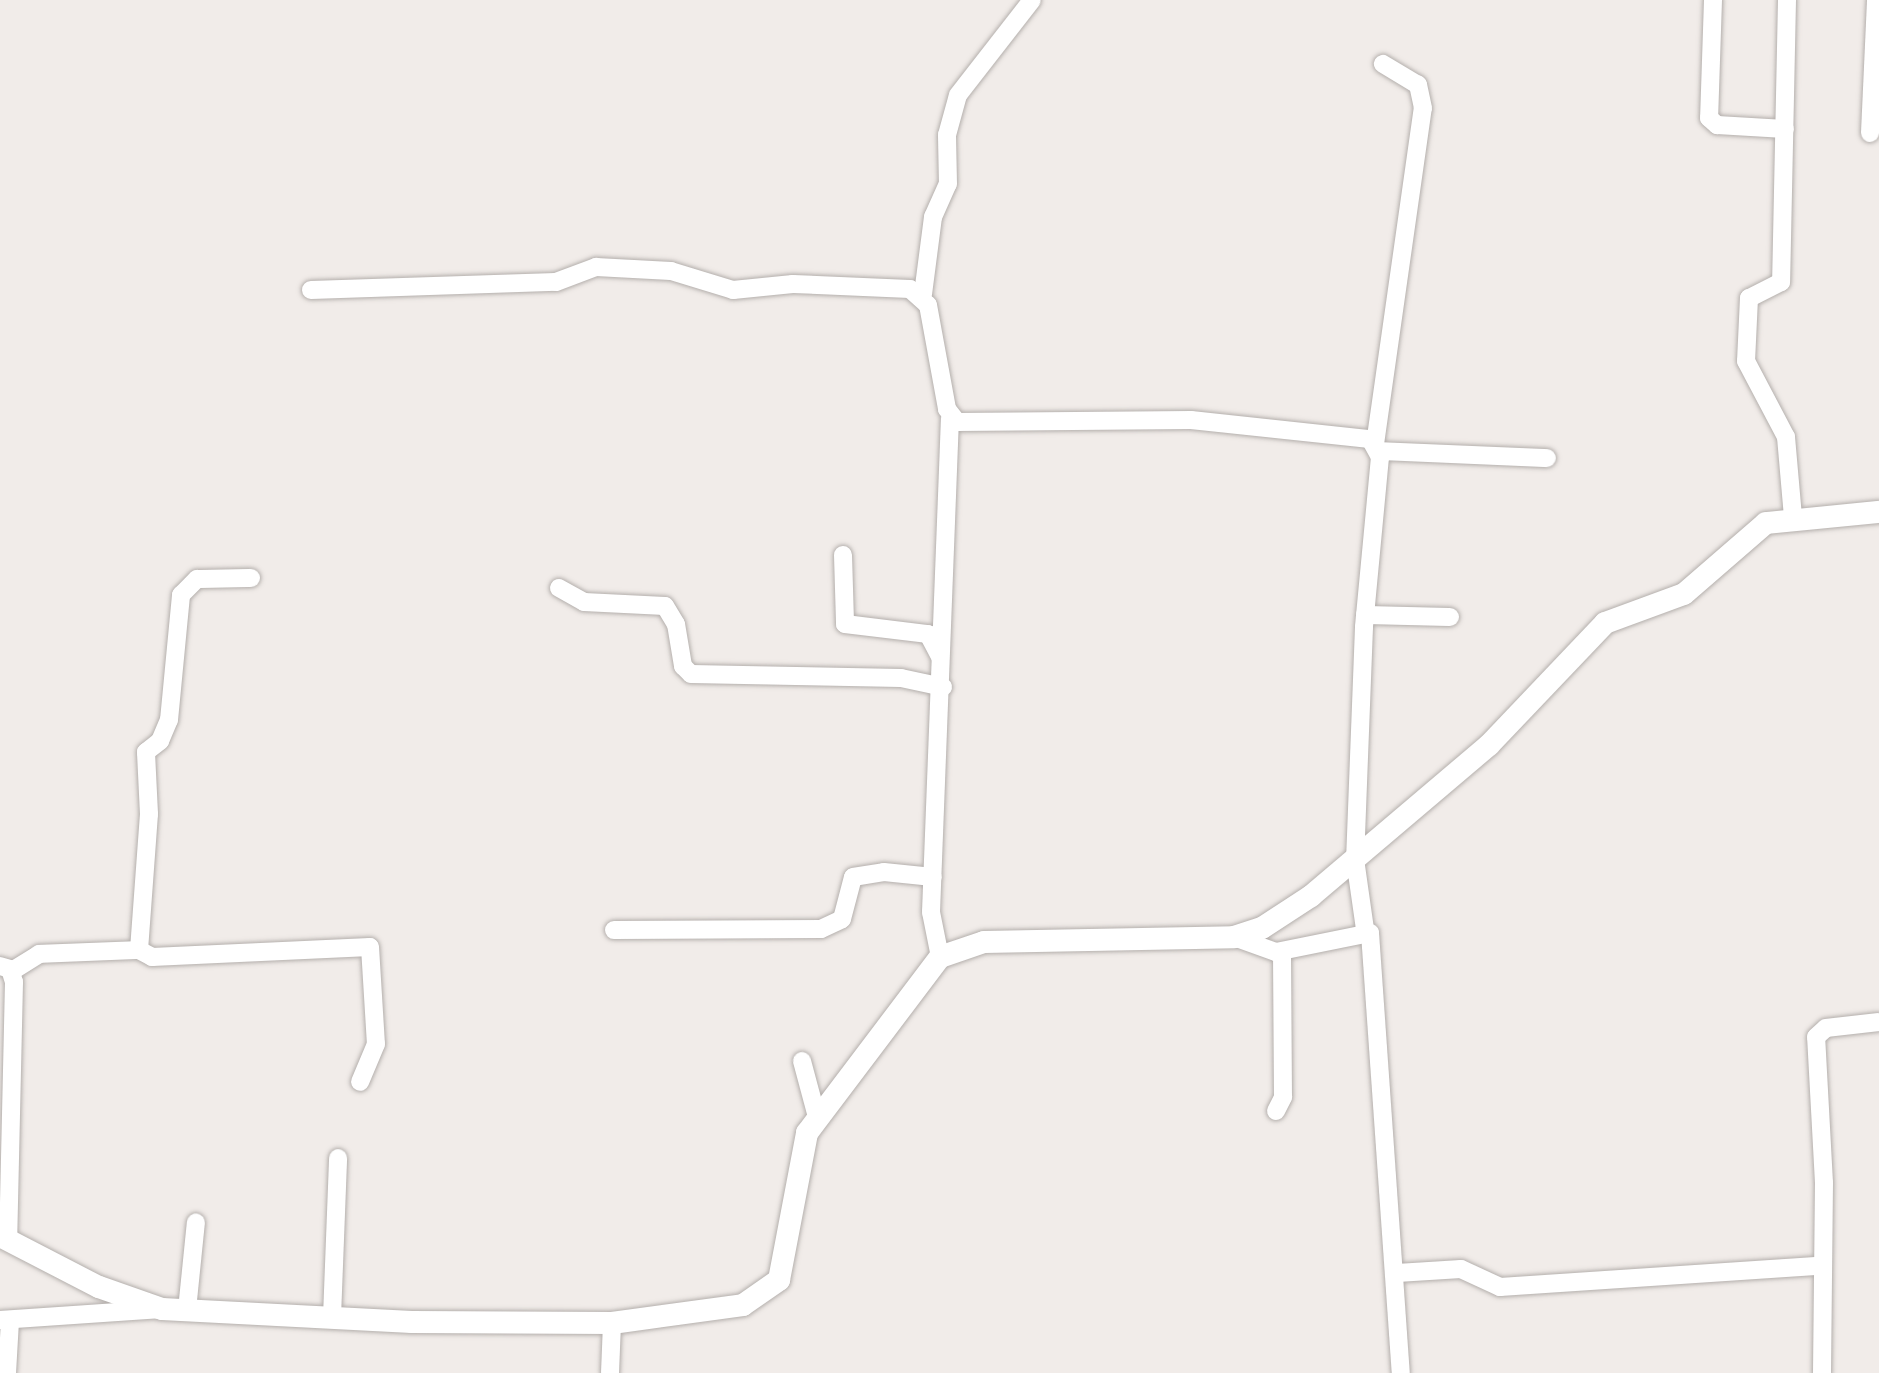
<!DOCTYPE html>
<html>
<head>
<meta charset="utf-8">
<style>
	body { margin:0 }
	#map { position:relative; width:1879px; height:1373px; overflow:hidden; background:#f1ece9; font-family:"Zilla Slab",serif }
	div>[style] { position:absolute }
	.roads { filter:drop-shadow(0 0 2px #b4afac) drop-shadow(0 0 2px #b4afac) }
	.minor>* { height:18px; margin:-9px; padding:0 9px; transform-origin:9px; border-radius:9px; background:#fff }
	.tertiary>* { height:22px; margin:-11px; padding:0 11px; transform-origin:11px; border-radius:11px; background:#fff }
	span { translate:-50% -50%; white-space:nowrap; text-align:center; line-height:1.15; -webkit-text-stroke:8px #fff; paint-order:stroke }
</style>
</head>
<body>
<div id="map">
	<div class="roads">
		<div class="minor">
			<div style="left:1713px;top:0;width:118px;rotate:91.9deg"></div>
			<div style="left:1709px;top:118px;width:11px;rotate:41deg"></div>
			<div style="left:1717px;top:125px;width:68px;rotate:3.4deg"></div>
			<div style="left:1787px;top:0;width:282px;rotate:91.2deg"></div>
			<div style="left:1781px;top:282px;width:36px;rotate:153deg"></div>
			<div style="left:1749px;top:298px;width:63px;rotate:92.7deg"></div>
			<div style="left:1746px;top:361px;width:86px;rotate:62.2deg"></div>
			<div style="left:1786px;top:437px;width:80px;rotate:85deg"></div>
			<div style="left:1870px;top:133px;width:133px;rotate:-87.4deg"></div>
			<div style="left:311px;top:290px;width:245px;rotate:-1.9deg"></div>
			<div style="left:556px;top:282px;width:43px;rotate:-20.6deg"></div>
			<div style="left:596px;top:267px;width:75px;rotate:3.1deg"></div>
			<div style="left:671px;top:271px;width:65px;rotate:17deg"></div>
			<div style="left:733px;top:290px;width:60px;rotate:-5.7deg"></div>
			<div style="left:793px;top:284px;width:117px;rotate:2.4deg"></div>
			<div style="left:910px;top:289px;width:24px;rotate:42deg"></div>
			<div style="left:928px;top:305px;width:106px;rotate:79.6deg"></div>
			<div style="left:947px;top:409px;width:16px;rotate:52deg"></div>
			<div style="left:957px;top:422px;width:234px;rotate:-0.5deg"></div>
			<div style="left:1191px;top:420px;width:180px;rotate:6.1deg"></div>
			<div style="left:1370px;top:439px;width:21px;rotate:61deg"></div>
			<div style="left:1380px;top:457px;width:171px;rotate:95.4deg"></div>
			<div style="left:1364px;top:627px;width:232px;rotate:92.2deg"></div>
			<div style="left:1355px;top:859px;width:71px;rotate:81.9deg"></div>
			<div style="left:923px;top:294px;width:78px;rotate:-82.6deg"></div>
			<div style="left:933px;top:217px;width:36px;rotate:-66deg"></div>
			<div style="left:948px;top:184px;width:49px;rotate:-91.2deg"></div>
			<div style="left:947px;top:135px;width:41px;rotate:-74.6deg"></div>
			<div style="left:958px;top:95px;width:120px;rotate:-52.1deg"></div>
			<div style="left:1375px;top:444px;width:339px;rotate:-81.9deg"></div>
			<div style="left:1423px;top:108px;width:24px;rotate:-102deg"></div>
			<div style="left:1418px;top:85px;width:41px;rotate:-149deg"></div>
			<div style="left:1379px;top:451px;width:168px;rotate:2.4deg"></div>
			<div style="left:843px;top:555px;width:69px;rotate:88.3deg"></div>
			<div style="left:845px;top:624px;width:84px;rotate:6.9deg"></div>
			<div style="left:928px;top:634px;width:26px;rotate:62deg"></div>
			<div style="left:559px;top:588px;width:29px;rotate:29deg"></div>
			<div style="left:584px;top:602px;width:81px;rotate:2.8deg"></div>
			<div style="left:665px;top:606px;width:21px;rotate:59deg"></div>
			<div style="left:676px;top:624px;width:43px;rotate:80.5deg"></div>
			<div style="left:683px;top:666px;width:11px;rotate:45deg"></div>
			<div style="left:691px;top:674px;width:210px;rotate:1.1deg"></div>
			<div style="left:901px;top:678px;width:43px;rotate:12.1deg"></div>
			<div style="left:1365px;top:615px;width:85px;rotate:1.3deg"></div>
			<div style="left:614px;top:930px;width:207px;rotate:-0.3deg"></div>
			<div style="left:821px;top:929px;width:23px;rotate:-25deg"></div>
			<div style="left:842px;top:919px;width:43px;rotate:-75.3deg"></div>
			<div style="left:853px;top:877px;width:31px;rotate:-9deg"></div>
			<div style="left:884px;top:872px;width:49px;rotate:5.8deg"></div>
			<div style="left:1234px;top:937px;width:45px;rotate:19.7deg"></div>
			<div style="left:1276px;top:952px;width:96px;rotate:-11.4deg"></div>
			<div style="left:1370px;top:933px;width:441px;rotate:86deg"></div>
			<div style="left:139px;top:950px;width:15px;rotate:28deg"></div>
			<div style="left:152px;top:957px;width:218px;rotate:-2.6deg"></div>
			<div style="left:370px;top:947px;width:97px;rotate:86.5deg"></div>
			<div style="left:376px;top:1044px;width:41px;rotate:112.8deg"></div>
			<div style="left:940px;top:957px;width:46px;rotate:-101.3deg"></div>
			<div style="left:931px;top:912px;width:494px;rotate:-87.8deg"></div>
			<div style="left:0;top:966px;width:10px;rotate:17deg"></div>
			<div style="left:10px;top:969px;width:14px;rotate:73deg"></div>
			<div style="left:14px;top:982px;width:259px;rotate:91.3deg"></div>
			<div style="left:12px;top:971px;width:32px;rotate:-32deg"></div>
			<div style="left:39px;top:954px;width:100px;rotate:-2.3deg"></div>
			<div style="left:139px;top:950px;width:136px;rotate:-85.8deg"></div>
			<div style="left:149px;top:814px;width:62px;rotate:-92.8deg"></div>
			<div style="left:146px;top:752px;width:18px;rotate:-38deg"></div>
			<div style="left:160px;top:741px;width:23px;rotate:-67deg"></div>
			<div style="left:169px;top:720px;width:126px;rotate:-84.5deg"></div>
			<div style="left:181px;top:595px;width:23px;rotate:-45deg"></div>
			<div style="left:197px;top:579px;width:54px;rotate:-1.1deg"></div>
			<div style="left:802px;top:1061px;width:58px;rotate:75deg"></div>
			<div style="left:1276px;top:1111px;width:16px;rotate:-63deg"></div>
			<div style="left:1283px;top:1097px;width:145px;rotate:-90.4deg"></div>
			<div style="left:1397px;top:1273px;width:64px;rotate:-3.6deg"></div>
			<div style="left:1461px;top:1269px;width:43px;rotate:24.8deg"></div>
			<div style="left:1500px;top:1287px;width:320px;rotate:-3.8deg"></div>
			<div style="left:187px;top:1310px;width:88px;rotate:-84.2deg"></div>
			<div style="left:332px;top:1317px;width:159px;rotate:-87.8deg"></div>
			<div style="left:0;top:1320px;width:162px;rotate:-3.9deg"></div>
			<div style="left:7px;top:1373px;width:52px;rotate:-86.7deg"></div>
			<div style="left:610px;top:1373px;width:50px;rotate:-87.7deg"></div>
			<div style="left:1822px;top:1373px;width:190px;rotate:-89.4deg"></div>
			<div style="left:1824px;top:1183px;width:146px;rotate:-93.1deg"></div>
			<div style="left:1816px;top:1037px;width:13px;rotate:-42deg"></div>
			<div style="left:1826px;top:1028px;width:53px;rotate:-6.5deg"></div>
		</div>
		<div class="tertiary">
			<div style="left:0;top:1236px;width:111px;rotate:27.3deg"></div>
			<div style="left:99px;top:1287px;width:67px;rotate:19.2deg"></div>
			<div style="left:162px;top:1309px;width:250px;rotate:3deg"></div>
			<div style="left:412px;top:1322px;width:200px;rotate:0.3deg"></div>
			<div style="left:612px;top:1323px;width:132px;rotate:-7.8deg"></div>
			<div style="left:743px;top:1305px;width:44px;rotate:-34.8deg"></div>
			<div style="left:779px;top:1280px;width:150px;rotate:-79.2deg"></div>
			<div style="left:807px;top:1133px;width:221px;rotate:-52.9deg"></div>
			<div style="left:940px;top:957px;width:46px;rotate:-18.8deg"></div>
			<div style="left:984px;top:942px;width:250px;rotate:-1.1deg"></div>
			<div style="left:1234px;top:937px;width:29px;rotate:-18deg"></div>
			<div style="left:1262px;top:928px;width:59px;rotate:-33.1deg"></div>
			<div style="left:1311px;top:896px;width:233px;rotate:-40.3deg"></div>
			<div style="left:1489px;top:745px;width:168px;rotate:-46.4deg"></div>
			<div style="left:1605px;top:623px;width:84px;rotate:-20.2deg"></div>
			<div style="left:1684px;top:594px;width:108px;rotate:-40.9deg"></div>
			<div style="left:1766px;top:523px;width:114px;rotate:-5.6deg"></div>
		</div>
	</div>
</div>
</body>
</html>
